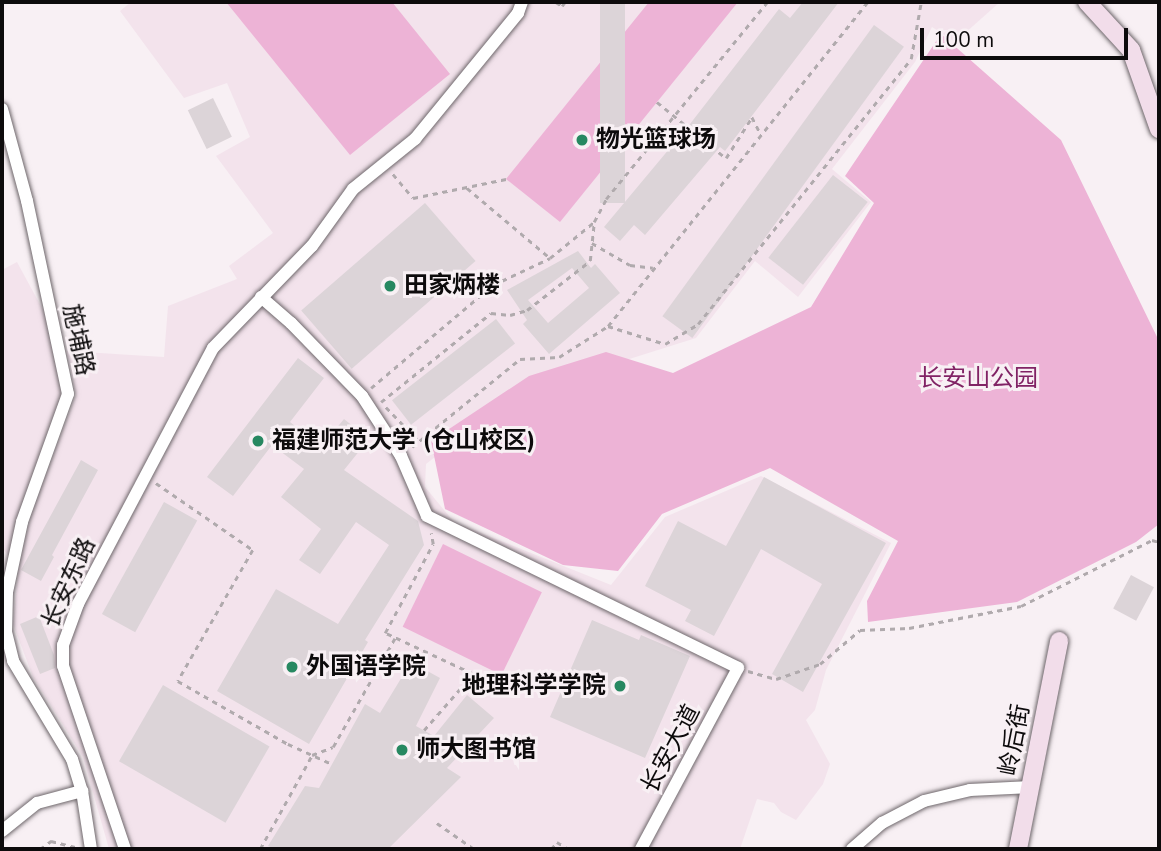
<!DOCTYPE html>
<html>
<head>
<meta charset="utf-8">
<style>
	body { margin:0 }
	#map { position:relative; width:1161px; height:851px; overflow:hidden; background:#f8f0f4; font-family:"Nunito Sans","Noto Sans SC",sans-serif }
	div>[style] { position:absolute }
	.built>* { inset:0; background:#f3e3ec }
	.green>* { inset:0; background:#edb3d6; transform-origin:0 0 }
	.building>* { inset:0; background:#dcd4d8; transform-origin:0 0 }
	.path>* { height:2.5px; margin-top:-1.25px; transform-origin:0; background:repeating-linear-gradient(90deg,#b0aaad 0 5px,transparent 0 10px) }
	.roads { filter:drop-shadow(0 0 2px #6e676b) drop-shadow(0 0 2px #6e676b) }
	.street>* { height:12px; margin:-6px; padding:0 6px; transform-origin:6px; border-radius:6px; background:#fff }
	.secondary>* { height:18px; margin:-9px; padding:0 9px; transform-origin:9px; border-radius:9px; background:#f2ddea }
	.dots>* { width:19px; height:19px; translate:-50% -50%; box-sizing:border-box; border:4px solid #f8f0f4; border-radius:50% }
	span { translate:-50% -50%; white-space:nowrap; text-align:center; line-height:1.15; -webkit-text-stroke:6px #f8f0f4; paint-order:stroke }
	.poi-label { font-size:24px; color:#0d0b0c; font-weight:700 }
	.left { translate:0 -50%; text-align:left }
	.right { translate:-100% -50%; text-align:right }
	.street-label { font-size:24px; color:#0d0b0c }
	.park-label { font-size:24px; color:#812365 }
	.frame { position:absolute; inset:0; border:4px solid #0d0b0c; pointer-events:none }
	.scale { position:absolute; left:920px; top:28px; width:208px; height:32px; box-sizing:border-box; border:4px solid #0d0b0c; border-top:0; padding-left:9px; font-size:21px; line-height:24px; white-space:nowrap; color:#0d0b0c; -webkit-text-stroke:5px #f8f0f4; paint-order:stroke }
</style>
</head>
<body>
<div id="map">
	<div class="built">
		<div style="clip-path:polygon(131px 2px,1000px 2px,955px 42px,932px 27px,915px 62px,832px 169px,871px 202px,798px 297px,755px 261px,696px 338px,515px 395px,426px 464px,425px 487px,454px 522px,611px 585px,665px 517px,761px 476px,891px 543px,826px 670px,815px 710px,806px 720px,830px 764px,823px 784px,796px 820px,781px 812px,774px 803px,757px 799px,740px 849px,109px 849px,83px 757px,33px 677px,13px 624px,19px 565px,32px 511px,76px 395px,67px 351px,164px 357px,168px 306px,237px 279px,229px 266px,273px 233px,216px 156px,250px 137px,227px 83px,184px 98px,120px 11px)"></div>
		<div style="clip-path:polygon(17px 262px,49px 321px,65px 387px,11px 558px,2px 548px,2px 270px)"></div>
	</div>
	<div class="green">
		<div style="clip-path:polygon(226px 2px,392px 2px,450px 74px,350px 155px)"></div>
		<div style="clip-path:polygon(649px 2px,738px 2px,560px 222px,506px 179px)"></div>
		<div style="clip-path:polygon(941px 34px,1061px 140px,1159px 341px,1159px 524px,1136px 542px,1017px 602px,868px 622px,867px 601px,898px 541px,770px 468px,662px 514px,618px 571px,563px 565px,445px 509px,431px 441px,529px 376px,606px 352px,673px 373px,811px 307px,874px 203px,845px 176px)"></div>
		<div style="left:443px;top:544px;width:110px;height:92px;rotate:26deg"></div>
	</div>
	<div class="building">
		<div style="left:600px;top:2px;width:25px;height:201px"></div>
		<div style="clip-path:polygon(803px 2px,839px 2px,725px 151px,720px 147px,645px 235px,634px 225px,620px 241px,604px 227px,690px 124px,779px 9px,790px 18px)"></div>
		<div style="left:874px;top:25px;width:37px;height:360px;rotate:36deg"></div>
		<div style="left:213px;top:98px;width:43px;height:28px;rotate:64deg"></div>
		<div style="left:833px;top:175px;width:44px;height:105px;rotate:38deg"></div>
		<div style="left:425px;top:203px;width:77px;height:164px;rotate:49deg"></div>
		<div style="clip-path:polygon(evenodd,578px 251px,591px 268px,595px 264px,620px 293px,549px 354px,523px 324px,527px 320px,507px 290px,578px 251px,572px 268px,589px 288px,548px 323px,528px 300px,572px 268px)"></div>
		<div style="left:496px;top:319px;width:31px;height:132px;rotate:52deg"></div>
		<div style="clip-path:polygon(298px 358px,324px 378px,290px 422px,321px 447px,344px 419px,369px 439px,344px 470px,418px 521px,424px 545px,365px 640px,368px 642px,309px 744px,217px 691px,276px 589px,338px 624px,389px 545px,356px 522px,320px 574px,299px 560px,321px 529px,281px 497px,304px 469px,272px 445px,233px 496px,207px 477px)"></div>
		<div style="clip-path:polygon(81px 460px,98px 470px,52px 555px,54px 557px,41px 581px,21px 570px)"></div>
		<div style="clip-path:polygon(764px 477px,886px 543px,803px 692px,772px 674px,822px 584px,761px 549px,714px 636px,685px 621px,691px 610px,645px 586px,678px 521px,726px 546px)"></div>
		<div style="left:164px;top:502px;width:38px;height:128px;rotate:29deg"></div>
		<div style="left:1131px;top:575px;width:26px;height:38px;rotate:28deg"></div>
		<div style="clip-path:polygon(39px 616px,54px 655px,55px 668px,40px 674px,20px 624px)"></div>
		<div style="clip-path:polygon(592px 620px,639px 640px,641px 635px,690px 656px,645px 758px,550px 717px)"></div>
		<div style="clip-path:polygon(411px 662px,440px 678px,416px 726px,434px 736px,467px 695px,494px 718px,447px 768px,461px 777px,388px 849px,275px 849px,268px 846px,305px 786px,319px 788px,365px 704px,380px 713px)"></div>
		<div style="left:163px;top:685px;width:123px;height:88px;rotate:30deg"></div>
	</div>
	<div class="path">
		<div style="left:556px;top:2px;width:7px;rotate:34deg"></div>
		<div style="left:562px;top:6px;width:5px;rotate:-53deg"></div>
		<div style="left:657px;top:102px;width:89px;rotate:39.1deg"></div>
		<div style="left:726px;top:158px;width:49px;rotate:-57.6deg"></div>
		<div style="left:752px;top:117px;width:20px;rotate:63deg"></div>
		<div style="left:393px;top:174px;width:31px;rotate:50deg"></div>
		<div style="left:413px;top:198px;width:95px;rotate:-11.5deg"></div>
		<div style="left:467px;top:188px;width:109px;rotate:40.1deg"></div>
		<div style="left:592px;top:243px;width:44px;rotate:30.1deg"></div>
		<div style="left:630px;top:265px;width:23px;rotate:7deg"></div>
		<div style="left:608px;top:326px;width:60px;rotate:17.5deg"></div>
		<div style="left:665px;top:344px;width:39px;rotate:-31deg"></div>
		<div style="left:698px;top:324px;width:340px;rotate:-51.2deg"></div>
		<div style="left:911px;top:59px;width:58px;rotate:-80deg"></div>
		<div style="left:371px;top:388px;width:160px;rotate:-40.2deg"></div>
		<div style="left:493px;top:285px;width:63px;rotate:-25.3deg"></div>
		<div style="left:550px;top:258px;width:57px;rotate:-39.3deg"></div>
		<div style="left:594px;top:222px;width:26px;rotate:-62deg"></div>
		<div style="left:606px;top:199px;width:254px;rotate:-50.7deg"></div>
		<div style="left:381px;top:402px;width:141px;rotate:-39deg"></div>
		<div style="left:491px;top:313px;width:19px;rotate:6deg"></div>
		<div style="left:510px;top:315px;width:18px;rotate:-16deg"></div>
		<div style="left:527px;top:310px;width:80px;rotate:-37.9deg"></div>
		<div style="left:590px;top:261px;width:39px;rotate:-84deg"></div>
		<div style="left:386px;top:407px;width:46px;rotate:45.9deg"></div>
		<div style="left:412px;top:447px;width:139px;rotate:-39.2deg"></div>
		<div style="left:520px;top:359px;width:39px;rotate:-3deg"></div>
		<div style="left:559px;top:357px;width:58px;rotate:-32.3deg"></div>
		<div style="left:608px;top:326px;width:415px;rotate:-51.3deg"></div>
		<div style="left:156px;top:483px;width:118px;rotate:34.6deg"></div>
		<div style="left:253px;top:550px;width:151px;rotate:119.8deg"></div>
		<div style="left:178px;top:681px;width:127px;rotate:29.8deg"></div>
		<div style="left:288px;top:744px;width:48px;rotate:24.4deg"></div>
		<div style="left:748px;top:671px;width:29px;rotate:16deg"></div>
		<div style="left:776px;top:679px;width:46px;rotate:-18.8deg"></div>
		<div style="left:820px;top:664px;width:52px;rotate:-40.4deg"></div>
		<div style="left:860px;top:630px;width:49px;rotate:-2.3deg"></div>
		<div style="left:909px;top:628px;width:114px;rotate:-11.1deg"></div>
		<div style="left:1021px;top:606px;width:147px;rotate:-26.7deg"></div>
		<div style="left:1152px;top:540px;width:7px;rotate:16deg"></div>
		<div style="left:424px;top:730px;width:74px;rotate:-48.8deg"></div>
		<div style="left:473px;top:674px;width:97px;rotate:-155deg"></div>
		<div style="left:385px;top:633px;width:101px;rotate:-61.7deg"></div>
		<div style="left:433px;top:544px;width:11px;rotate:-100deg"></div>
		<div style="left:437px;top:823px;width:45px;rotate:35.1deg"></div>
		<div style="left:40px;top:849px;width:14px;rotate:-36deg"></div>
		<div style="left:51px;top:841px;width:29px;rotate:14deg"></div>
		<div style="left:260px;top:849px;width:107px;rotate:-61deg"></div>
		<div style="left:312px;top:755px;width:22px;rotate:-21deg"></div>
		<div style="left:333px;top:747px;width:125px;rotate:-60.4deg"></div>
		<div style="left:551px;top:849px;width:9px;rotate:-49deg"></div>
		<div style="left:557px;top:842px;width:13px;rotate:32deg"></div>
	</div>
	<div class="roads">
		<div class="street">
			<div style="left:2px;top:109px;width:95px;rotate:74.8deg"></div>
			<div style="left:27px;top:201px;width:197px;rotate:78deg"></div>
			<div style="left:68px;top:394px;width:136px;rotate:109.8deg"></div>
			<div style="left:22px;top:522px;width:72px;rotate:102.1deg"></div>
			<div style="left:7px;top:592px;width:40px;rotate:91.4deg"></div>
			<div style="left:6px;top:632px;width:30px;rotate:76deg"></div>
			<div style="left:13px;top:661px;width:114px;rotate:59deg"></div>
			<div style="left:72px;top:759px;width:34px;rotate:73deg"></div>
			<div style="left:82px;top:791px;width:59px;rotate:81.2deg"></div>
			<div style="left:261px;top:297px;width:40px;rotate:41deg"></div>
			<div style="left:291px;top:323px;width:102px;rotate:45.8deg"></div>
			<div style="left:362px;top:396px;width:72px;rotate:57deg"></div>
			<div style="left:401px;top:456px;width:65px;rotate:66.6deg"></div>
			<div style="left:427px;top:516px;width:346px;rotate:26deg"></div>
			<div style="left:738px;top:668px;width:205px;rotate:118.2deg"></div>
			<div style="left:2px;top:831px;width:45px;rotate:-38.7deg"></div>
			<div style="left:37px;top:803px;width:47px;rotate:-14.9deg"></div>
			<div style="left:125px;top:849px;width:193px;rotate:-108.7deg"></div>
			<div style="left:63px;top:666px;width:21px;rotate:-90deg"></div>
			<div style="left:63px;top:645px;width:44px;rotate:-69.9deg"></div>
			<div style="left:78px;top:604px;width:289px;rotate:-62.2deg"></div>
			<div style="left:213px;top:348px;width:142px;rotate:-45.9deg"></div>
			<div style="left:312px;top:246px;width:70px;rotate:-54.3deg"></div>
			<div style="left:353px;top:189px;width:80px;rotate:-38.9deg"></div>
			<div style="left:415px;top:139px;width:163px;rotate:-50.7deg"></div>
			<div style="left:518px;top:13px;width:12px;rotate:-70deg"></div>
			<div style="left:852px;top:849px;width:40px;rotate:-41deg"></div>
			<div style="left:882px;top:823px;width:47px;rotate:-27.6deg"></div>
			<div style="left:924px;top:801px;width:47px;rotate:-13.4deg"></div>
			<div style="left:970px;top:790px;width:61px;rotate:-2.8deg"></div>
		</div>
		<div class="secondary">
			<div style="left:1087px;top:2px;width:65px;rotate:47.5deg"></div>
			<div style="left:1131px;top:50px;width:84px;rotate:70.5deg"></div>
			<div style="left:1018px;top:849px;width:212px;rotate:-78.8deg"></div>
		</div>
	</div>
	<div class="dots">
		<div style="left:582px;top:140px;background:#278861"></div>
		<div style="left:390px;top:286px;background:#278861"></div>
		<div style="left:258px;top:441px;background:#278861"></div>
		<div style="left:292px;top:667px;background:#278861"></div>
		<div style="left:620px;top:686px;background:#278861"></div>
		<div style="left:402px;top:750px;background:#278861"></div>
	</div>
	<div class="poi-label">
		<span class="left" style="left:596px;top:140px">物光篮球场</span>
		<span class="left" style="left:404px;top:286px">田家炳楼</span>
		<span class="left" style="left:272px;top:441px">福建师范大学 (仓山校区)</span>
		<span class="left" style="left:306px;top:667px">外国语学院</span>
		<span class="right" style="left:606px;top:686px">地理科学学院</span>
		<span class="left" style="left:416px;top:750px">师大图书馆</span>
	</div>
	<div class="street-label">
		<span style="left:78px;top:340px;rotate:78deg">施埔路</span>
		<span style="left:69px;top:583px;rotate:-66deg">长安东路</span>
		<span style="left:1015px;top:740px;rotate:-79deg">岭后街</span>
		<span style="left:671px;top:749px;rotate:-62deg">长安大道</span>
	</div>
	<div class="park-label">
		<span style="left:978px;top:379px">长安山公园</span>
	</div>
	<div class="frame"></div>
	<div class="scale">100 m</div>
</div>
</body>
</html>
